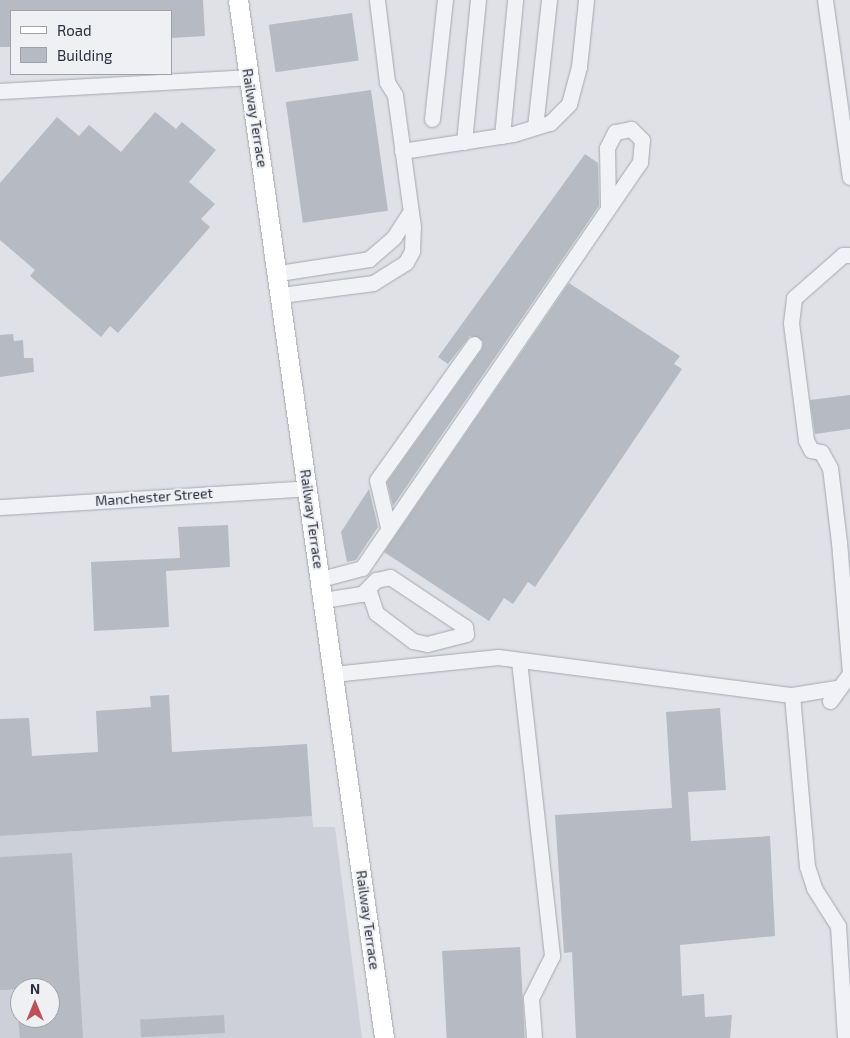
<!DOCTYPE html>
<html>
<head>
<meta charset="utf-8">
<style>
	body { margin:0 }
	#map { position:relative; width:850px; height:1038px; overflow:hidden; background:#dfe1e6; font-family:"Exo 2",sans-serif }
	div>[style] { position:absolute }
	.built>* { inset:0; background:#cdd0d8 }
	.building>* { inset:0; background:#b6bac3; transform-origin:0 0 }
	.roads { filter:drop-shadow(0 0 1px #a5a8b0) drop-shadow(0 0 1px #a5a8b0) }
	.minor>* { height:15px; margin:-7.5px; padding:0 7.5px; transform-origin:7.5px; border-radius:7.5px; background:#f1f2f5 }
	.major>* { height:19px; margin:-9.5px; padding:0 9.5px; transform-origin:9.5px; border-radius:9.5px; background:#fff }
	span { translate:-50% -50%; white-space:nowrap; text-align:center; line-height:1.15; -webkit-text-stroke:4px #eef0f4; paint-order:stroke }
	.street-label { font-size:14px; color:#292e3c }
	.legend { position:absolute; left:10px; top:10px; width:162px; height:65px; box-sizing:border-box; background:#eef0f4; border:1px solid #9fa2aa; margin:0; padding:6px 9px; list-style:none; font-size:15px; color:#292e3c }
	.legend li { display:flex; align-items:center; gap:10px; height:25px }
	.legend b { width:25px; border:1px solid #9fa2aa }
	.north { position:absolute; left:10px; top:978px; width:50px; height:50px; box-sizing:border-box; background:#eef0f4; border:1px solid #9fa2aa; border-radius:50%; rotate:0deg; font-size:14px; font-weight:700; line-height:20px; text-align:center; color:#292e3c }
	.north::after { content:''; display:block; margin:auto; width:18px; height:22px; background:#c04f55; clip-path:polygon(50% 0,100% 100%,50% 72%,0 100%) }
</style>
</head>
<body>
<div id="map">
	<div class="built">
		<div style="clip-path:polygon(evenodd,312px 816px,313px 827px,335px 827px,362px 1038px,0 1038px,0 836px,312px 816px,20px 988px,50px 988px,50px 1018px,20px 1018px,20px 988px)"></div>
	</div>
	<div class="building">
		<div style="clip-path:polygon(0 0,203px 0,205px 36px,171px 38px,171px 11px,11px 11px,11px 47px,0 47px)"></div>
		<div style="left:352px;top:13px;width:48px;height:84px;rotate:82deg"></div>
		<div style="left:371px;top:90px;width:122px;height:86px;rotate:82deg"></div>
		<div style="clip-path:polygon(155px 112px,176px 129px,182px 122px,216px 150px,189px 182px,215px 204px,201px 219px,210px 227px,118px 333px,110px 326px,101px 337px,30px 276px,35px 270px,0 240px,0 183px,57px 117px,79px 136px,89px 125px,121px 152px)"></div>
		<div style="clip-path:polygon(585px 154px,598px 163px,599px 206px,393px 506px,387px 482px,482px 349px,483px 341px,470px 336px,448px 364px,438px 357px)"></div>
		<div style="clip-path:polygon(569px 283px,680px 356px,674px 364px,682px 369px,535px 587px,528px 582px,513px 604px,504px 598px,489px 621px,384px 552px)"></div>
		<div style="clip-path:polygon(13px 334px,14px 341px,23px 340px,24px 358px,33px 358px,34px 372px,0 377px,0 335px)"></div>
		<div style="clip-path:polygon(850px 395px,850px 429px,815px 434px,810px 400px)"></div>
		<div style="clip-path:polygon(369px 489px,378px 527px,356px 560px,347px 562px,341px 532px)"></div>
		<div style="clip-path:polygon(228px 525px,230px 567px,166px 571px,169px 627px,94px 631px,91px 562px,180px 558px,178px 527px)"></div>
		<div style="clip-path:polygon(169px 695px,172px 752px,307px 744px,312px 816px,0 836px,0 719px,29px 718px,32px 756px,98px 752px,96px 711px,151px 707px,150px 696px)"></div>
		<div style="clip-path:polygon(720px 708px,726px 790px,688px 792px,691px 841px,770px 836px,775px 936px,680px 945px,682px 996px,704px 994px,705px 1017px,732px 1015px,730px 1038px,576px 1038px,572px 952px,564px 953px,555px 815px,672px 808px,666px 712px)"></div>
		<div style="clip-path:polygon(72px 853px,83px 1038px,20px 1038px,18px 1018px,50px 1018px,50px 988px,0 990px,0 857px)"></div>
		<div style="left:520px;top:947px;width:91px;height:78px;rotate:87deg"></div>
		<div style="left:224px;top:1015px;width:18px;height:84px;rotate:87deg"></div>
	</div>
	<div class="roads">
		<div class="minor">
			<div style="left:825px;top:0;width:179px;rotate:82deg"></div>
			<div style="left:0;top:91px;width:249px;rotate:-3.2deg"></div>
			<div style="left:432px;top:119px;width:120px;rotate:-83.8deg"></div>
			<div style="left:535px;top:127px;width:128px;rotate:-83.7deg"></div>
			<div style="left:502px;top:136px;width:137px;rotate:-84.5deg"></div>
			<div style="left:464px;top:142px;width:143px;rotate:-84.4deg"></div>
			<div style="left:402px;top:151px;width:112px;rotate:-8.7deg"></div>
			<div style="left:513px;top:134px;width:39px;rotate:-17deg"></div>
			<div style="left:550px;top:123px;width:27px;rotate:-45deg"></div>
			<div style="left:569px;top:104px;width:38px;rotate:-75deg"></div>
			<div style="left:579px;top:67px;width:67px;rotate:-84deg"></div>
			<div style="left:279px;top:273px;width:91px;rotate:-8.8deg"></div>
			<div style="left:369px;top:259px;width:33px;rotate:-41deg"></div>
			<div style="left:394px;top:237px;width:27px;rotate:-57deg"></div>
			<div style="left:281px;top:295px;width:93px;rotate:-7.4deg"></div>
			<div style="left:373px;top:283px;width:39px;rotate:-32deg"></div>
			<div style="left:406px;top:262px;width:13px;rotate:-61deg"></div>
			<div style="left:412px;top:251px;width:24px;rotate:-88deg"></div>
			<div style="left:413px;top:227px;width:133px;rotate:-97.8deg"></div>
			<div style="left:395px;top:95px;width:15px;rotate:-122deg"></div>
			<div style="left:387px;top:82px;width:83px;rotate:-97deg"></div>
			<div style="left:0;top:507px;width:309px;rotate:-3.5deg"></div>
			<div style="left:388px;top:527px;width:48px;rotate:-103.2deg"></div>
			<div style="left:377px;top:480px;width:167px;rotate:-54.5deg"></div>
			<div style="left:321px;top:579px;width:42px;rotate:-15deg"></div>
			<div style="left:362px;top:568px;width:492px;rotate:-55.6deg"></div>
			<div style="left:640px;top:162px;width:22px;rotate:-85deg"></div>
			<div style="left:642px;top:140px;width:16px;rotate:-135deg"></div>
			<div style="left:631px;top:129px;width:16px;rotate:169deg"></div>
			<div style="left:615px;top:132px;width:18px;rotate:117deg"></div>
			<div style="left:607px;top:148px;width:59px;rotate:89deg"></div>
			<div style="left:323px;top:600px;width:39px;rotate:-9deg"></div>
			<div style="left:362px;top:594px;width:20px;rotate:-45deg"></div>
			<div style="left:376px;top:580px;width:14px;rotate:-12deg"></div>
			<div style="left:390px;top:577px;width:90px;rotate:33.7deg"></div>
			<div style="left:465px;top:627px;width:7px;rotate:82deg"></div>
			<div style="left:466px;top:634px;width:40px;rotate:165.6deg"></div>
			<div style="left:427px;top:644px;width:14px;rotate:-168deg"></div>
			<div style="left:413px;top:641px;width:46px;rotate:-142.9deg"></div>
			<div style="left:376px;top:613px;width:25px;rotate:-108deg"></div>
			<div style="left:519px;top:661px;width:297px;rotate:83.6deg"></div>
			<div style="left:552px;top:956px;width:47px;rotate:116.6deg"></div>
			<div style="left:531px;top:998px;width:40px;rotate:85.7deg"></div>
			<div style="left:333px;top:674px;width:166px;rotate:-5.9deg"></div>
			<div style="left:498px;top:657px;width:296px;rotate:7.4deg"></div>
			<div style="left:792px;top:695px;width:172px;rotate:85deg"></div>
			<div style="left:807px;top:866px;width:23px;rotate:72deg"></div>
			<div style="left:814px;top:888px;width:45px;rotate:57.7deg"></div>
			<div style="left:838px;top:926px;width:112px;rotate:86.4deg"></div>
			<div style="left:792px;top:695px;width:45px;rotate:-9deg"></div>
			<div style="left:830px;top:701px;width:34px;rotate:-54deg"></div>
			<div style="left:850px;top:673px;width:131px;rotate:-94.8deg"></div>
			<div style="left:839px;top:542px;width:75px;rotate:-96.9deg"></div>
			<div style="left:830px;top:468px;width:18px;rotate:-119deg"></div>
			<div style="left:821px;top:452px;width:10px;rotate:-169deg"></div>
			<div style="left:811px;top:450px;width:11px;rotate:-117deg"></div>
			<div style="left:806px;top:440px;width:118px;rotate:-97.3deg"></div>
			<div style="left:791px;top:323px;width:25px;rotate:-83deg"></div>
			<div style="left:794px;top:298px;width:65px;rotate:-41.3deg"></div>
			<div style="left:843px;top:255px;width:7px"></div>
		</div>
		<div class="major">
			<div style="left:238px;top:0;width:1048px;rotate:81.99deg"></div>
		</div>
	</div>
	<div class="street-label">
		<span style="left:255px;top:118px;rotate:81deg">Railway Terrace</span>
		<span style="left:154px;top:497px;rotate:-4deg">Manchester Street</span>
		<span style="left:312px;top:519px;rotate:82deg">Railway Terrace</span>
		<span style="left:368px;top:920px;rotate:82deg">Railway Terrace</span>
	</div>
	<ul class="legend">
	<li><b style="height:6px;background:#fff"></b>Road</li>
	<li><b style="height:14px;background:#b6bac3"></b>Building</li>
	</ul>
	<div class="north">N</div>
</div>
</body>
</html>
